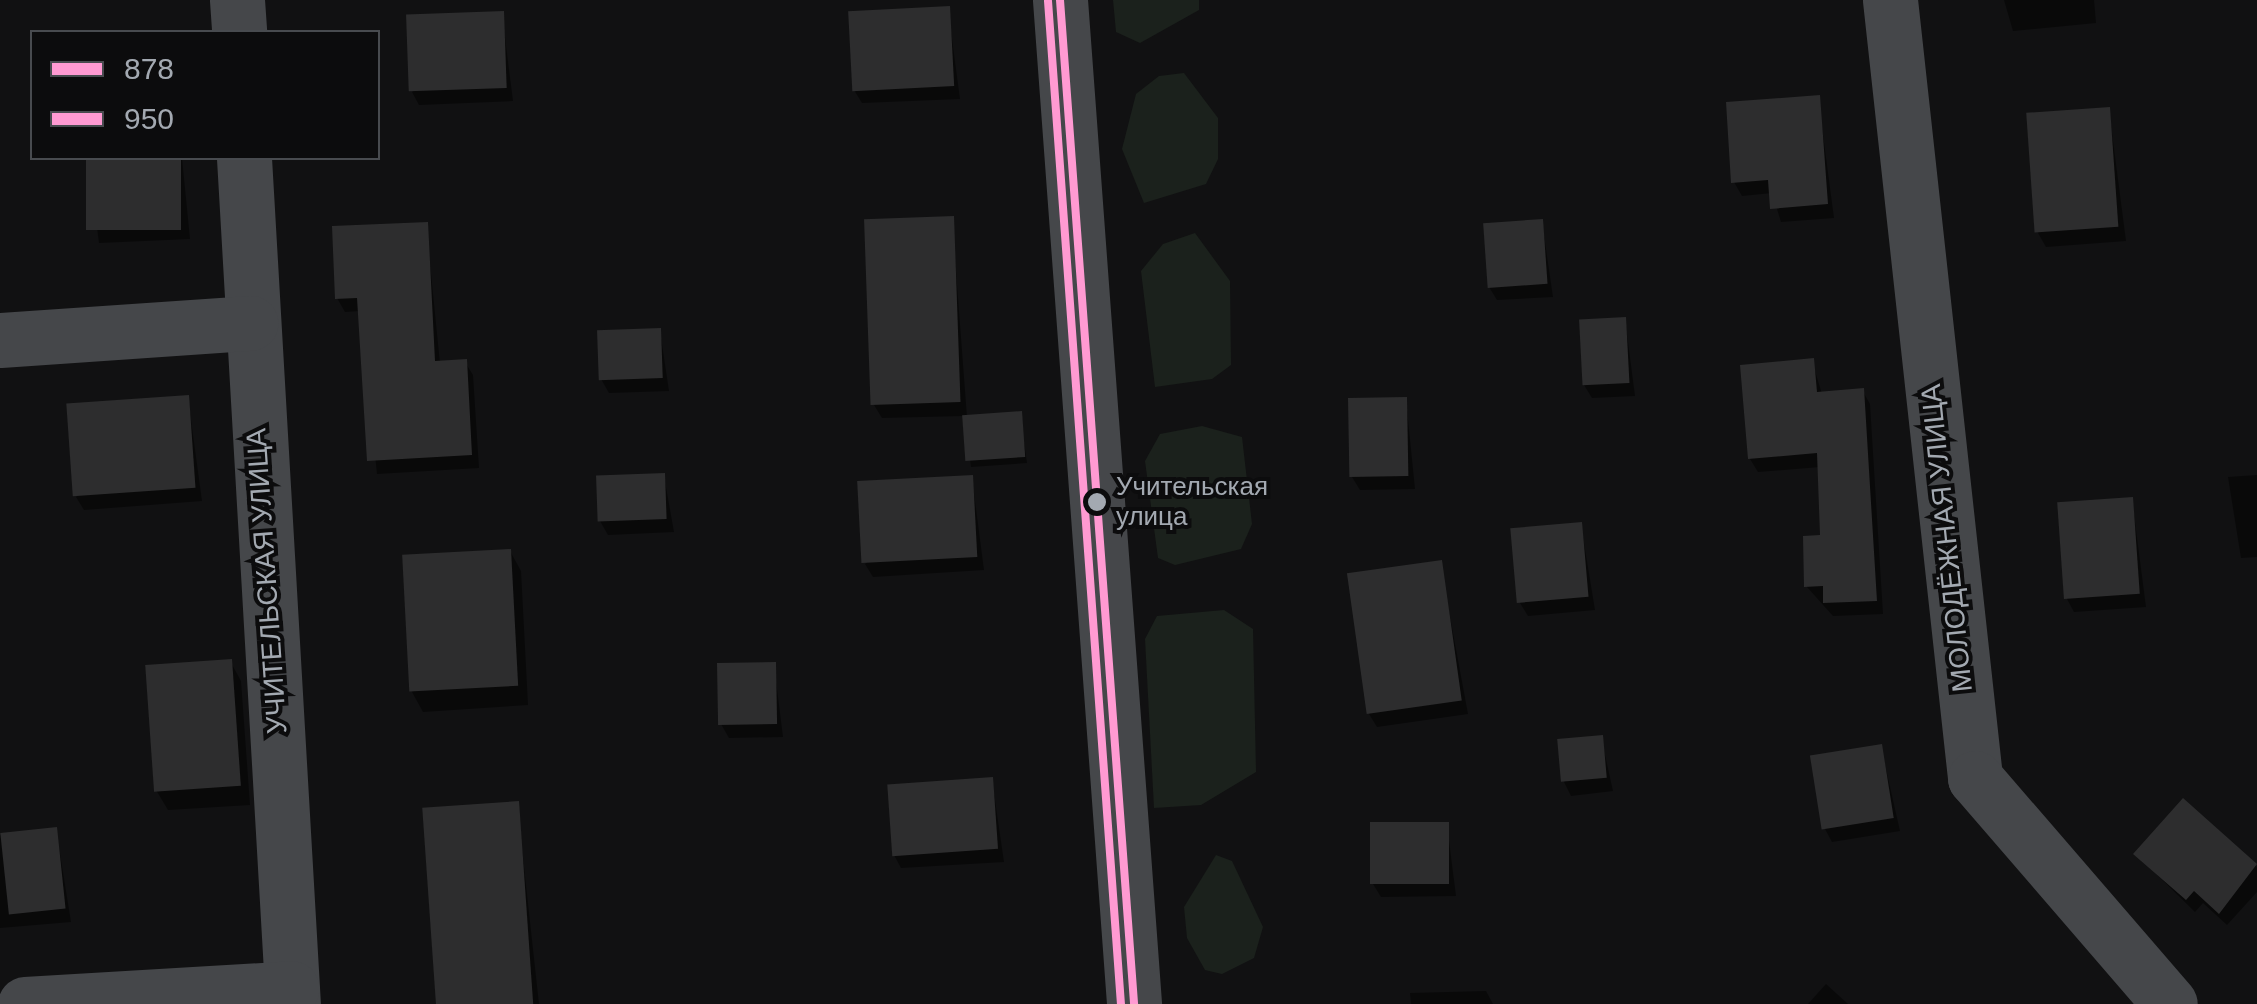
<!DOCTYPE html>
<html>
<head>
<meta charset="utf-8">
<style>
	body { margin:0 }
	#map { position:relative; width:2257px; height:1004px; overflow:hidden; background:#111112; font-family:Arial,sans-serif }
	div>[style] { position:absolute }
	.green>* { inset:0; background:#1b211c }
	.shadow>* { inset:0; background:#0007 }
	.building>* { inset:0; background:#2d2d2e; transform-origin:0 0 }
	.minor>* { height:55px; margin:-27.5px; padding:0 27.5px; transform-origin:27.5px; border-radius:27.5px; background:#45474a }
	.bus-1>* { height:8px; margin:-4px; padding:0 4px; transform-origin:4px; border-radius:4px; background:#ff9ad2 }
	.bus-2>* { height:8px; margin:-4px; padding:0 4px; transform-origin:4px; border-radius:4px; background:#ff9ad2 }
	.dots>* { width:28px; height:28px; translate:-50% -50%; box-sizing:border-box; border:5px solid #0c0c0d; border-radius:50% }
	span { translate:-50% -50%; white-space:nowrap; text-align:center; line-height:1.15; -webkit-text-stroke:8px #0c0c0d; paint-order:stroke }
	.bus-label { font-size:26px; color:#a3a9b1 }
	.left { translate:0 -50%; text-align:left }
	.street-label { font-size:28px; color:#a3a9b1 }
	.legend { position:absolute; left:30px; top:30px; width:350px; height:130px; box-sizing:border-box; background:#0c0c0d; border:2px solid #484b4f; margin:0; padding:12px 18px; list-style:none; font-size:30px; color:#a3a9b1 }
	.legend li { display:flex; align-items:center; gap:20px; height:50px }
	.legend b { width:50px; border:2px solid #484b4f }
</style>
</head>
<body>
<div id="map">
	<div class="green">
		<div style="clip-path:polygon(1113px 0,1199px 0,1199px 10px,1140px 43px,1116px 32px)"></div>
		<div style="clip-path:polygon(1184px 73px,1218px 118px,1218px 159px,1206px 184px,1144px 203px,1122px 149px,1136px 94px,1159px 76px)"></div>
		<div style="clip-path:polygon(1195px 233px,1230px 281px,1231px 365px,1212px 379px,1155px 387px,1141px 271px,1163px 244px)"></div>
		<div style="clip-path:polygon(1202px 426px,1242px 437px,1252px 524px,1241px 549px,1175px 565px,1158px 558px,1145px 461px,1160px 434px)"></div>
		<div style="clip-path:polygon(1224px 610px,1253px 629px,1256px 772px,1201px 805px,1154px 808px,1145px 639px,1157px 616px)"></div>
		<div style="clip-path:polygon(1216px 855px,1232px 861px,1263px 927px,1254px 958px,1222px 974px,1205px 970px,1187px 938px,1184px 907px)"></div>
	</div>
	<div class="shadow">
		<div style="clip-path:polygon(2004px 0,2094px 0,2096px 23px,2013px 31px)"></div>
		<div style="clip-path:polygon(948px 9px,960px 99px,862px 103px,854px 90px)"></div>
		<div style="clip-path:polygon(502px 14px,513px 101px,419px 105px,412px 92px)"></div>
		<div style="clip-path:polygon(1818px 97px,1834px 218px,1781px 222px,1772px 193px,1742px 196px,1734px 182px)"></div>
		<div style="clip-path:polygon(2109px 110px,2126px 241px,2046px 247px,2038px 233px)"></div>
		<div style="clip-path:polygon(88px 158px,182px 158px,190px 239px,99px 243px)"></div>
		<div style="clip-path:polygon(952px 218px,967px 417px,1020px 414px,1027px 463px,971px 467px,964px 416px,882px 418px,874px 405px)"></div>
		<div style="clip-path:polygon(1542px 222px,1553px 297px,1497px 300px,1489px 287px)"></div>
		<div style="clip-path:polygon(426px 224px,440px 363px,465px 362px,473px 375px,479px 468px,377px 474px,360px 311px,345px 312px,337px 298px)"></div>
		<div style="clip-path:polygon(1625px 319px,1635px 396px,1592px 398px,1584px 385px)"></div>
		<div style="clip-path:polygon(660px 331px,669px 391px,609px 393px,601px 379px)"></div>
		<div style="clip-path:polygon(1812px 361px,1822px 394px,1862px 390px,1870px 404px,1883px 614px,1833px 616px,1807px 587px,1822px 538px,1820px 467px,1758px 472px,1750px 459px)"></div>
		<div style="clip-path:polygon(188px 398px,202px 501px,84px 510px,76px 497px)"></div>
		<div style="clip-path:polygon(1406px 400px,1415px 489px,1360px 490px,1352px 477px)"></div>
		<div style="clip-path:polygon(2257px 475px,2257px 557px,2241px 558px,2228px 477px)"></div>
		<div style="clip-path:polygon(664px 476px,674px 532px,608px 535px,600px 521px)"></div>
		<div style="clip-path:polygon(972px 478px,984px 570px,873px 577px,865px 564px)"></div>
		<div style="clip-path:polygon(2132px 499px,2146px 607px,2074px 612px,2067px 599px)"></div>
		<div style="clip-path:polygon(1581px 525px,1595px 610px,1528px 616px,1520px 603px)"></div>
		<div style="clip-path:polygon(510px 551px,521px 571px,528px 705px,423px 712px,412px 692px)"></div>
		<div style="clip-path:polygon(1440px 563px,1468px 714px,1377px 727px,1369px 714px)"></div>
		<div style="clip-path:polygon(230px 661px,241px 681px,250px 805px,168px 810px,156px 790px)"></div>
		<div style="clip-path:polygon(774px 665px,783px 737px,729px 738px,721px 724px)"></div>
		<div style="clip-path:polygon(1601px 737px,1613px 791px,1571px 796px,1564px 782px)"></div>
		<div style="clip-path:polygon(1881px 747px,1900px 831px,1832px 842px,1825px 829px)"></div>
		<div style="clip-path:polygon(992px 780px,1004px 862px,901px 868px,894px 855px)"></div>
		<div style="clip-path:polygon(2183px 801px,2257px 867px,2257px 892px,2227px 925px,2203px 903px,2195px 912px,2136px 854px)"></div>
		<div style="clip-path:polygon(517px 803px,539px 1004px,437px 1004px)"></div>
		<div style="clip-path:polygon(1447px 825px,1456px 896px,1381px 897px,1373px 884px)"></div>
		<div style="clip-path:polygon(56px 829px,71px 922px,0 928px,0 835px)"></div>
		<div style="clip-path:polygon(1826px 984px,1848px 1004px,1808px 1004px)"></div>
		<div style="clip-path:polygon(1486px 991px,1493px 1004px,1411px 1004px,1410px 993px)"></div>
	</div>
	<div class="building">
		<div style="left:950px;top:6px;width:80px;height:102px;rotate:87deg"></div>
		<div style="left:504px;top:11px;width:77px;height:98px;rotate:88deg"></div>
		<div style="clip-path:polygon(1820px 95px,1828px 204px,1770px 209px,1768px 180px,1731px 183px,1726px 102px)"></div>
		<div style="left:2110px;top:107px;width:120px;height:84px;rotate:86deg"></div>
		<div style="left:86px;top:158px;width:95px;height:72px"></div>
		<div style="left:954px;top:216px;width:186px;height:90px;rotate:88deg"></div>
		<div style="left:1543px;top:219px;width:65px;height:60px;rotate:86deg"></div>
		<div style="clip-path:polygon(428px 222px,435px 361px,467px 359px,472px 455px,367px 461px,357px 298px,335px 299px,332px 226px)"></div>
		<div style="left:1626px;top:317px;width:66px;height:47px;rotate:87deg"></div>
		<div style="left:661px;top:328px;width:50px;height:64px;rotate:88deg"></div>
		<div style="clip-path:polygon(1814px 358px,1817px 392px,1864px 388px,1877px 601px,1823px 603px,1823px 586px,1804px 587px,1803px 536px,1820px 535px,1817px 453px,1748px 459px,1740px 365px)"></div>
		<div style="left:189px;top:395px;width:93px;height:123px;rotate:86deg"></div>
		<div style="left:1407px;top:397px;width:79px;height:59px;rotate:89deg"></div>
		<div style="left:1022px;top:411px;width:46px;height:60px;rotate:86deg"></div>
		<div style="left:665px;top:473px;width:46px;height:69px;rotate:88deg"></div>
		<div style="left:973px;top:475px;width:82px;height:116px;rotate:87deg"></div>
		<div style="left:2133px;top:497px;width:97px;height:76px;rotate:86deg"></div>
		<div style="left:1582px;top:522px;width:75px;height:72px;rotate:85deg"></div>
		<div style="left:511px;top:549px;width:137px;height:109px;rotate:87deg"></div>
		<div style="left:1442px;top:560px;width:142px;height:96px;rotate:82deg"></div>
		<div style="left:232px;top:659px;width:127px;height:87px;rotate:86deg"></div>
		<div style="left:776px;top:662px;width:62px;height:59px;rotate:89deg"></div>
		<div style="left:1603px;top:735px;width:43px;height:46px;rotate:85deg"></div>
		<div style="left:1882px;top:744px;width:75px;height:73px;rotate:81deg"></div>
		<div style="left:993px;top:777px;width:72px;height:106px;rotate:86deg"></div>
		<div style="clip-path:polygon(2183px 798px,2257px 864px,2219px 914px,2194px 891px,2186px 900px,2133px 854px)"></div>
		<div style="left:519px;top:801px;width:204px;height:97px;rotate:86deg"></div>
		<div style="left:1449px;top:822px;width:62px;height:79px;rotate:90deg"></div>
		<div style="left:57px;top:827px;width:82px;height:57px;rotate:84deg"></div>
	</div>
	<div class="minor">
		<div style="left:237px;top:0;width:32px;rotate:86deg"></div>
		<div style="left:1060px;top:0;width:1007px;rotate:85.78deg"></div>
		<div style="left:1890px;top:0;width:783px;rotate:83.76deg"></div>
		<div style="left:1975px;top:778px;width:298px;rotate:49.2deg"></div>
		<div style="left:244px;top:158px;width:847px;rotate:86.69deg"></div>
		<div style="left:0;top:340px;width:251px;rotate:-3.9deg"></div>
		<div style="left:25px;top:1004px;width:267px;rotate:-3.4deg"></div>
	</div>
	<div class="bus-1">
		<div style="left:1060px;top:0;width:1007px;rotate:85.78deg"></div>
	</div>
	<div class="bus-2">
		<div style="left:1048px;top:1px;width:1006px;rotate:85.84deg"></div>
	</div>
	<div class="dots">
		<div style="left:1097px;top:502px;background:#a3a9b1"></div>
	</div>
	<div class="bus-label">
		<span class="left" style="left:1116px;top:502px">Учительская<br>улица</span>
	</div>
	<div class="street-label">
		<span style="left:1947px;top:538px;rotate:-96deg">МОЛОДЁЖНАЯ УЛИЦА</span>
		<span style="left:267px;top:581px;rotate:-94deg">УЧИТЕЛЬСКАЯ УЛИЦА</span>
	</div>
	<ul class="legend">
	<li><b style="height:12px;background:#ff9ad2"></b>878</li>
	<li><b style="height:12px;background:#ff9ad2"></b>950</li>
	</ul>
</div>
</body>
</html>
